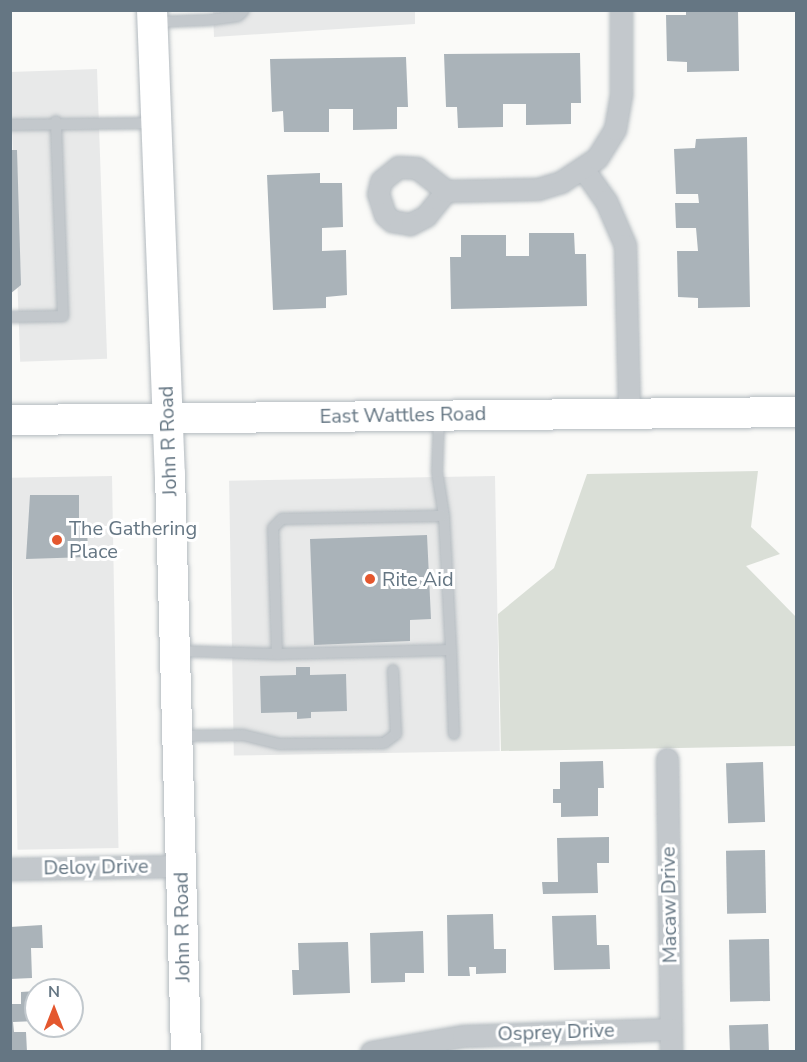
<!DOCTYPE html>
<html>
<head>
<meta charset="utf-8">
<style>
	body { margin:0 }
	#map { position:relative; width:807px; height:1062px; overflow:hidden; background:#fafaf8; font-family:"Nunito Sans",sans-serif }
	div>[style] { position:absolute }
	.built>* { inset:0; background:#e8e9e9; transform-origin:0 0 }
	.green>* { inset:0; background:#dadfd7 }
	.building>* { inset:0; background:#aab3b9; transform-origin:0 0 }
	.roads { filter:drop-shadow(0 0 2px #b3babf) drop-shadow(0 0 2px #b3babf) }
	.lane>* { height:10px; margin:-5px; padding:0 5px; transform-origin:5px; border-radius:5px; background:#c3c8cc }
	.street>* { height:21px; margin:-10.5px; padding:0 10.5px; transform-origin:10.5px; border-radius:10.5px; background:#c3c8cc }
	.secondary>* { height:30px; margin:-15px; padding:0 15px; transform-origin:15px; border-radius:15px; background:#fff }
	.dots>* { width:16px; height:16px; translate:-50% -50%; box-sizing:border-box; border:3px solid #fff; border-radius:50% }
	span { translate:-50% -50%; white-space:nowrap; text-align:center; line-height:1.15; -webkit-text-stroke:6px #fff; paint-order:stroke }
	.street-label { font-size:20px; color:#657683 }
	.poi-label { font-size:20px; color:#657683 }
	.left { translate:0 -50%; text-align:left }
	.frame { position:absolute; inset:0; border:12px solid #657683; pointer-events:none }
	.north { position:absolute; left:24px; top:978px; width:60px; height:60px; box-sizing:border-box; background:#fff; border:2px solid #c1c8cd; border-radius:50%; rotate:0deg; font-size:16px; font-weight:700; line-height:24px; text-align:center; color:#657683 }
	.north::after { content:''; display:block; margin:auto; width:21px; height:27px; background:#e4572e; clip-path:polygon(50% 0,100% 100%,50% 72%,0 100%) }
</style>
</head>
<body>
<div id="map">
	<div class="built">
		<div style="clip-path:polygon(213px 11px,415px 11px,415px 24px,214px 37px)"></div>
		<div style="left:97px;top:69px;width:290px;height:87px;rotate:88deg"></div>
		<div style="left:112px;top:476px;width:372px;height:101px;rotate:89deg"></div>
		<div style="left:495px;top:476px;width:275px;height:266px;rotate:89deg"></div>
	</div>
	<div class="green">
		<div style="clip-path:polygon(758px 471px,751px 527px,780px 554px,746px 566px,796px 617px,796px 746px,501px 751px,498px 614px,554px 568px,587px 474px)"></div>
	</div>
	<div class="building">
		<div style="clip-path:polygon(686px 10px,738px 10px,739px 71px,687px 72px,687px 62px,667px 61px,666px 15px,686px 15px)"></div>
		<div style="clip-path:polygon(580px 53px,581px 103px,571px 103px,571px 124px,526px 125px,526px 104px,503px 104px,503px 127px,458px 128px,457px 107px,446px 107px,444px 54px)"></div>
		<div style="clip-path:polygon(406px 57px,408px 107px,397px 107px,397px 129px,353px 130px,353px 109px,329px 109px,329px 132px,284px 132px,283px 111px,272px 112px,270px 59px)"></div>
		<div style="clip-path:polygon(747px 137px,750px 307px,698px 308px,698px 298px,678px 297px,677px 251px,698px 251px,696px 228px,676px 228px,675px 203px,699px 203px,698px 194px,676px 194px,674px 149px,695px 148px,696px 139px)"></div>
		<div style="clip-path:polygon(10px 150px,17px 150px,21px 285px,10px 294px)"></div>
		<div style="clip-path:polygon(320px 173px,320px 183px,342px 183px,343px 227px,322px 228px,322px 251px,346px 250px,347px 295px,326px 297px,326px 308px,273px 310px,267px 175px)"></div>
		<div style="clip-path:polygon(529px 233px,574px 233px,575px 254px,586px 254px,587px 306px,451px 309px,450px 257px,461px 257px,461px 235px,506px 235px,506px 256px,529px 256px)"></div>
		<div style="clip-path:polygon(30px 495px,79px 495px,79px 523px,87px 523px,88px 557px,26px 559px)"></div>
		<div style="clip-path:polygon(427px 535px,431px 619px,410px 620px,410px 641px,314px 645px,310px 539px)"></div>
		<div style="clip-path:polygon(296px 667px,310px 667px,310px 675px,346px 674px,347px 711px,311px 712px,311px 718px,297px 719px,297px 712px,261px 713px,260px 676px,296px 675px)"></div>
		<div style="clip-path:polygon(603px 761px,604px 788px,598px 788px,598px 816px,561px 817px,561px 803px,553px 803px,553px 789px,560px 789px,560px 762px)"></div>
		<div style="left:763px;top:762px;width:60px;height:37px;rotate:88deg"></div>
		<div style="clip-path:polygon(609px 837px,609px 863px,597px 863px,598px 893px,543px 894px,542px 882px,558px 882px,557px 838px)"></div>
		<div style="left:765px;top:850px;width:63px;height:39px;rotate:89deg"></div>
		<div style="clip-path:polygon(493px 914px,494px 949px,506px 949px,506px 973px,476px 974px,476px 967px,469px 967px,470px 976px,448px 976px,447px 915px)"></div>
		<div style="clip-path:polygon(596px 915px,597px 945px,609px 945px,610px 969px,554px 970px,552px 916px)"></div>
		<div style="clip-path:polygon(42px 925px,43px 948px,31px 948px,32px 978px,10px 979px,10px 927px)"></div>
		<div style="clip-path:polygon(423px 931px,424px 973px,405px 973px,405px 982px,371px 983px,370px 933px)"></div>
		<div style="left:769px;top:939px;width:62px;height:40px;rotate:89deg"></div>
		<div style="clip-path:polygon(348px 942px,350px 993px,293px 995px,292px 970px,299px 970px,298px 943px)"></div>
		<div style="clip-path:polygon(36px 991px,36px 1021px,13px 1022px,14px 1032px,26px 1032px,27px 1052px,10px 1052px,10px 1004px,21px 1004px,21px 992px)"></div>
		<div style="left:768px;top:1024px;width:28px;height:39px;rotate:88deg"></div>
	</div>
	<div class="roads">
		<div class="lane">
			<div style="left:156px;top:22px;width:53px;rotate:-2.2deg"></div>
			<div style="left:209px;top:20px;width:29px;rotate:-8deg"></div>
			<div style="left:238px;top:16px;width:8px;rotate:-45deg"></div>
			<div style="left:10px;top:125px;width:144px;rotate:-0.8deg"></div>
			<div style="left:10px;top:317px;width:53px;rotate:-1.1deg"></div>
			<div style="left:63px;top:316px;width:195px;rotate:-92.1deg"></div>
			<div style="left:451px;top:650px;width:84px;rotate:88deg"></div>
			<div style="left:178px;top:651px;width:99px;rotate:1.7deg"></div>
			<div style="left:277px;top:654px;width:174px;rotate:-1.3deg"></div>
			<div style="left:451px;top:650px;width:134px;rotate:-93deg"></div>
			<div style="left:444px;top:516px;width:45px;rotate:-99deg"></div>
			<div style="left:437px;top:472px;width:55px;rotate:-87.9deg"></div>
			<div style="left:277px;top:654px;width:126px;rotate:-91.8deg"></div>
			<div style="left:273px;top:528px;width:13px;rotate:-45deg"></div>
			<div style="left:282px;top:519px;width:162px;rotate:-1.1deg"></div>
			<div style="left:179px;top:736px;width:64px;rotate:-0.9deg"></div>
			<div style="left:243px;top:735px;width:37px;rotate:14deg"></div>
			<div style="left:279px;top:744px;width:105px;rotate:-0.5deg"></div>
			<div style="left:384px;top:743px;width:15px;rotate:-37deg"></div>
			<div style="left:396px;top:734px;width:64px;rotate:-92.7deg"></div>
		</div>
		<div class="street">
			<div style="left:584px;top:170px;width:38px;rotate:55deg"></div>
			<div style="left:606px;top:201px;width:48px;rotate:66.6deg"></div>
			<div style="left:625px;top:245px;width:167px;rotate:88.6deg"></div>
			<div style="left:446px;top:191px;width:32px;rotate:129deg"></div>
			<div style="left:426px;top:216px;width:18px;rotate:153deg"></div>
			<div style="left:410px;top:224px;width:18px;rotate:-171deg"></div>
			<div style="left:392px;top:221px;width:9px;rotate:-139deg"></div>
			<div style="left:385px;top:215px;width:22px;rotate:-108deg"></div>
			<div style="left:378px;top:194px;width:13px;rotate:-77deg"></div>
			<div style="left:381px;top:181px;width:22px;rotate:-39deg"></div>
			<div style="left:398px;top:167px;width:19px;rotate:3deg"></div>
			<div style="left:417px;top:168px;width:37px;rotate:38deg"></div>
			<div style="left:446px;top:191px;width:92px;rotate:-1.2deg"></div>
			<div style="left:538px;top:189px;width:24px;rotate:-17deg"></div>
			<div style="left:561px;top:182px;width:43px;rotate:-33.7deg"></div>
			<div style="left:597px;top:158px;width:34px;rotate:-58deg"></div>
			<div style="left:615px;top:129px;width:36px;rotate:-80deg"></div>
			<div style="left:621px;top:94px;width:84px;rotate:-90deg"></div>
			<div style="left:667px;top:759px;width:293px;rotate:89.2deg"></div>
			<div style="left:10px;top:869px;width:171px;rotate:-1deg"></div>
			<div style="left:371px;top:1052px;width:93px;rotate:-9.9deg"></div>
			<div style="left:463px;top:1036px;width:208px;rotate:-1.9deg"></div>
		</div>
		<div class="secondary">
			<div style="left:152px;top:10px;width:464px;rotate:87.8deg"></div>
			<div style="left:170px;top:474px;width:578px;rotate:88.41deg"></div>
			<div style="left:10px;top:420px;width:786px;rotate:-0.58deg"></div>
		</div>
	</div>
	<div class="dots">
		<div style="left:57px;top:540px;background:#e4572e"></div>
		<div style="left:370px;top:579px;background:#e4572e"></div>
	</div>
	<div class="street-label">
		<span style="left:403px;top:415px;rotate:-1deg">East Wattles Road</span>
		<span style="left:168px;top:441px;rotate:-92deg">John R Road</span>
		<span style="left:96px;top:867px;rotate:-1deg">Deloy Drive</span>
		<span style="left:669px;top:905px;rotate:-91deg">Macaw Drive</span>
		<span style="left:182px;top:927px;rotate:-91deg">John R Road</span>
		<span style="left:556px;top:1032px;rotate:-2deg">Osprey Drive</span>
	</div>
	<div class="poi-label">
		<span class="left" style="left:69px;top:540px">The Gathering<br>Place</span>
		<span class="left" style="left:382px;top:579px">Rite Aid</span>
	</div>
	<div class="frame"></div>
	<div class="north">N</div>
</div>
</body>
</html>
